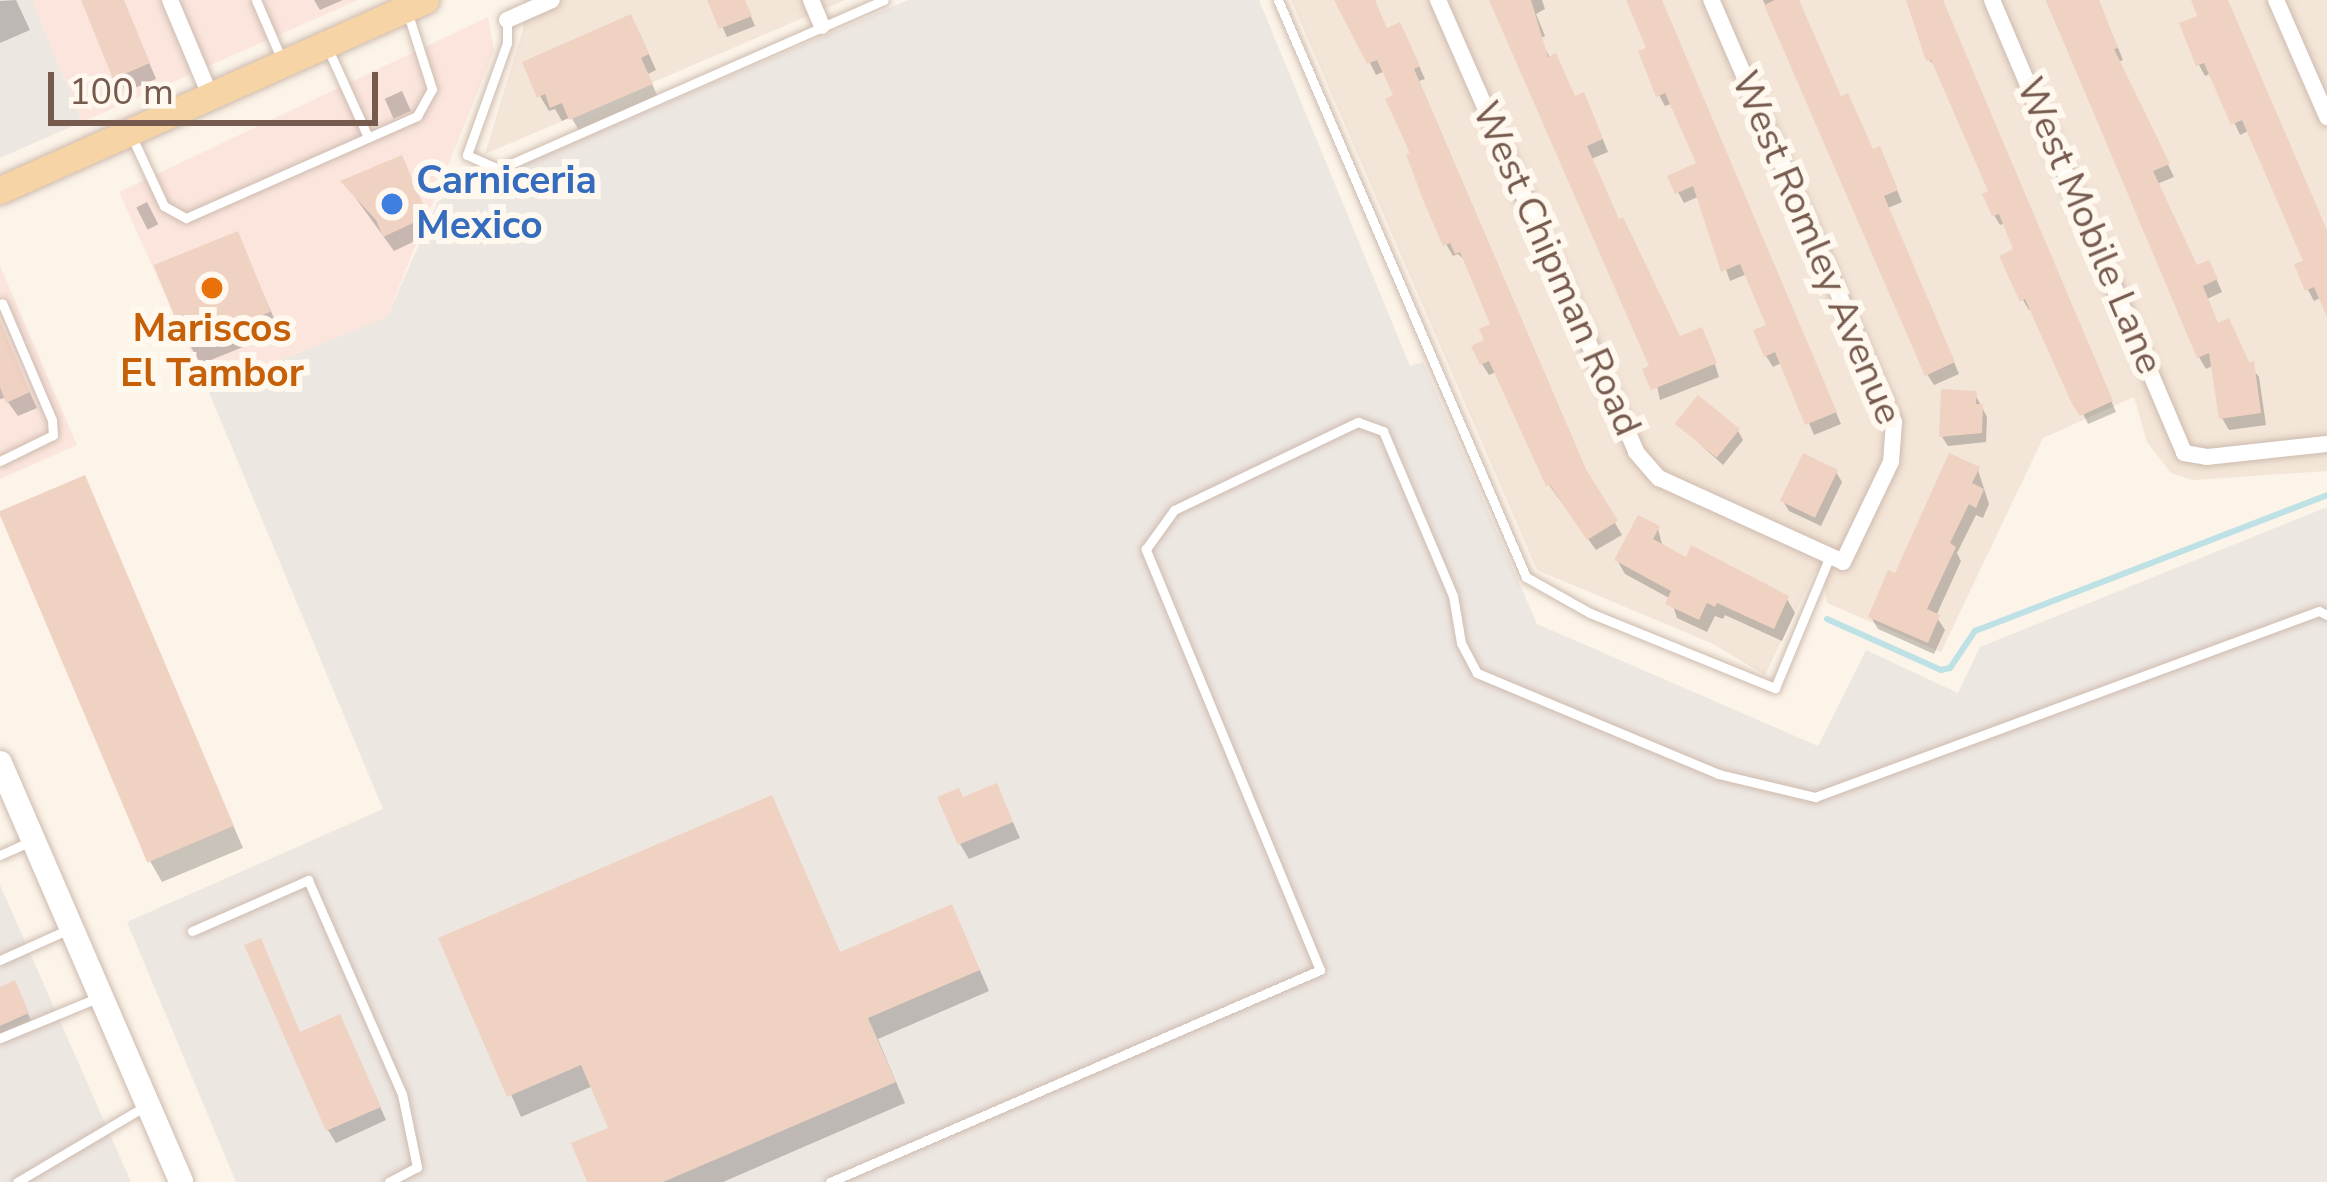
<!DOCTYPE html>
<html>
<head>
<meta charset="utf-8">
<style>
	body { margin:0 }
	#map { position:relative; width:2327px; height:1182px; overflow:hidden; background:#fcf4e9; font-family:"Nunito Sans",sans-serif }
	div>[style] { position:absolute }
	.residential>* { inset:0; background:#f3e5d7 }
	.commercial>* { inset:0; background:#fbe5dd }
	.industrial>* { inset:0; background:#ede7e2 }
	.shadow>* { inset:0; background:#0003; transform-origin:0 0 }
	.stream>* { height:6px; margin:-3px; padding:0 3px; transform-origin:3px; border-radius:3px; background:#bee1e5 }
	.building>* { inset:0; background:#f0d2c2; transform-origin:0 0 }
	.roads { filter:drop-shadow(0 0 3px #cebbaf) drop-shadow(0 0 3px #cebbaf) }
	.service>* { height:9px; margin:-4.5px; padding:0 4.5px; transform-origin:4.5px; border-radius:4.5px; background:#fff }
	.minor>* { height:16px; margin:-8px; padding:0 8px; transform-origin:8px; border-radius:8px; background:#fff }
	.secondary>* { height:24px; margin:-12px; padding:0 12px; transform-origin:12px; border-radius:12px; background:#fff }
	.primary>* { height:27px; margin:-13.5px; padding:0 13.5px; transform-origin:13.5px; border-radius:13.5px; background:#f7d4a5 }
	.dots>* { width:33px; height:33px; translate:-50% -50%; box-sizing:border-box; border:6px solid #fef8ef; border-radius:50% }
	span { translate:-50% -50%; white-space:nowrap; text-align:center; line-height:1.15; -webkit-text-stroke:12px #fef8ef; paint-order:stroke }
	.shop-label { font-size:39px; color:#366cbe; font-weight:700 }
	.left { translate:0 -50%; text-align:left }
	.street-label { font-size:39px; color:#765a4d }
	.food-label { font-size:39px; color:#c56008; font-weight:700 }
	.scale { position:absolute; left:48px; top:72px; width:330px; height:54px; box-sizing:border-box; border:6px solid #765a4d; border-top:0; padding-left:15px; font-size:36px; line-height:42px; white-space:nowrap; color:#765a4d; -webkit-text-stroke:9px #fef8ef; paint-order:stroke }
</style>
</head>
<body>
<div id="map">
	<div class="residential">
		<div style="clip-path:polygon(523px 0,845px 0,485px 154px,523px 29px)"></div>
		<div style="clip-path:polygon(1291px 0,2327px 0,2327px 471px,2193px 480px,2171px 473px,2147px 442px,2134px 397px,2043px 438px,1941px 652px,1827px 603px,1823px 574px,1815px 571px,1765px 675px,1711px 643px,1537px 570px)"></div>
	</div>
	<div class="commercial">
		<div style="clip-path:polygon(32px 0,358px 0,82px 122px)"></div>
		<div style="clip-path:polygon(488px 17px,494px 51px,387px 317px,208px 390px,119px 192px)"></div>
		<div style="clip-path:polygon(0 266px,77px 445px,0 479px)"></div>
	</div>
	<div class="industrial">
		<div style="clip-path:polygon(0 0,32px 0,82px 122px,0 158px)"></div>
		<div style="clip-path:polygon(908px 0,1259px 0,1410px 366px,1423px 362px,1537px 624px,1818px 746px,1866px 650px,1958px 693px,1980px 647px,2327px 507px,2327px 1182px,236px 1182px,127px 922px,383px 809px,208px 390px,387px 317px,438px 201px)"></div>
		<div style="clip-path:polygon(0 885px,49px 996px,131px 1182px,0 1182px)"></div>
	</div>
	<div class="shadow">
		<div style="clip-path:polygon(16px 0,30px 30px,0 43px,0 1px)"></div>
		<div style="clip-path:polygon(96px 0,123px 0,156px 79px,125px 92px)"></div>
		<div style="clip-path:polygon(314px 0,343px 0,320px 10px)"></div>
		<div style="clip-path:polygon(710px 0,744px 0,755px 26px,727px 37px)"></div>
		<div style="clip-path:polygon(1338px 0,1374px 0,1387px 31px,1406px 37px,1425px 79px,1419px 81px,1591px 482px,1622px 535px,1596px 550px,1549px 485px,1498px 371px,1489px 375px,1482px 364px,1494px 326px,1468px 263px,1458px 254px,1453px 256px,1446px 244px,1389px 100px,1397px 96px,1385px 71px,1376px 75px)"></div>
		<div style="clip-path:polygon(1495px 0,1542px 0,1545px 9px,1536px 14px,1545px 36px,1539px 39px,1575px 99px,1590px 108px,1608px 152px,1591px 159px,1619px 222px,1680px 340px,1708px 343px,1719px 377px,1660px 400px,1653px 368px)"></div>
		<div style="clip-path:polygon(1629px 0,1660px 0,1841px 424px,1814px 435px,1783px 362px,1773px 367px,1766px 356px,1769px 327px,1747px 274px,1730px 281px,1700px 196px,1684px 203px,1678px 192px,1700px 165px,1673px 103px,1665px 106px,1659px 95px,1650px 49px)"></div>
		<div style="clip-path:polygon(1763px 0,1798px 0,1841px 99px,1873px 152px,1885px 161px,1902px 202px,1888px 208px,1959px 374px,1934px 385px,1927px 374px)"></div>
		<div style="clip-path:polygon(1908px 0,1940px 0,2116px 412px,2088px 424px,2033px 308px,2029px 310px,2023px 300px,2017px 251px,2006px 223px,2000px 225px,1994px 215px,1992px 193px,1938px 69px,1929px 60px)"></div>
		<div style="clip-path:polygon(2046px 0,2079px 0,2106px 19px,2123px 60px,2118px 62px,2174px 177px,2157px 184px,2197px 268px,2215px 276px,2222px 292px,2207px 299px,2219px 326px,2259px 377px,2266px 425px,2229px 430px,2222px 418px,2214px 365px,2206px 369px,2199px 357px)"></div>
		<div style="clip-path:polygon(2194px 0,2225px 0,2327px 238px,2327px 309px,2322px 297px,2314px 301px,2308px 290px,2307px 262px,2250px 130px,2240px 135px,2212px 73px,2205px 76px,2199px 65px,2201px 17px)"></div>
		<div style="clip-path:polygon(639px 32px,656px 70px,648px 74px,659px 100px,581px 134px,571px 117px,562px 121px,555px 109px,549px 111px,540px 96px)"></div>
		<div style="left:402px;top:91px;width:22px;height:19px;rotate:66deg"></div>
		<div style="clip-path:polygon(409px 174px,434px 232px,394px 251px,344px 182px)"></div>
		<div style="left:147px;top:202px;width:25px;height:12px;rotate:63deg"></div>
		<div style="clip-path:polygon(237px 234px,280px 332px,201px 364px,189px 344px)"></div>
		<div style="clip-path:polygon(0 327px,37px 408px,18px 416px,5px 398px,0 399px)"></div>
		<div style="clip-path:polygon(1975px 394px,1987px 417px,1986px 442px,1948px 446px,1942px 437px)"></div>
		<div style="clip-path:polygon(1678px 424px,1738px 431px,1743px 440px,1723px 465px)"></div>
		<div style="clip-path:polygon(1978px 470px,1989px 504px,1983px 518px,1976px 515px,1957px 553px,1961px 561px,1936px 616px,1945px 630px,1934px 654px,1878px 629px,1871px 617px)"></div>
		<div style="clip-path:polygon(1836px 472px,1842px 482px,1821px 526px,1789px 511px,1783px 501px)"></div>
		<div style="clip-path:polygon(84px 479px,243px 848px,162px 882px,150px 861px)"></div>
		<div style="clip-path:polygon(1658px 529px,1663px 548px,1787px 599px,1795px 613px,1782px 641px,1725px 615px,1723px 619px,1715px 616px,1707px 632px,1677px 618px,1671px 599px,1625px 574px,1617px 560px)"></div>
		<div style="clip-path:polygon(771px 798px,841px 955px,962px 929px,989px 991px,878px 1039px,905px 1103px,723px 1182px,591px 1182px,612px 1129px,593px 1086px,521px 1117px,442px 940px)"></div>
		<div style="clip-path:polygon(963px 801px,1004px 802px,1020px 838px,969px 859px,960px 844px)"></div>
		<div style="clip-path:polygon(0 990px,19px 993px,32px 1023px,0 1037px)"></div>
		<div style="clip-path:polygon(346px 1030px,386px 1120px,336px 1143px,328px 1130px)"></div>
	</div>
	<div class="stream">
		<div style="left:1827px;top:619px;width:125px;rotate:24.1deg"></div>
		<div style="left:1941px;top:670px;width:9px;rotate:-13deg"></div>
		<div style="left:1950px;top:668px;width:45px;rotate:-56deg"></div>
		<div style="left:1975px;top:631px;width:377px;rotate:-21.1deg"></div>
	</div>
	<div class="building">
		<div style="clip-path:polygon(81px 0,124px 0,150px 63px,113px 79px)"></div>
		<div style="clip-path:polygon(707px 0,745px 0,752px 16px,719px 29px)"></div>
		<div style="clip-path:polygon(1334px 0,1375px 0,1387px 28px,1400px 22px,1420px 66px,1414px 69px,1586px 469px,1618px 521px,1587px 540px,1550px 485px,1546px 486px,1489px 361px,1480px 365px,1471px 346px,1484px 340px,1479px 329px,1490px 324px,1460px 252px,1455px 254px,1450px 243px,1443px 246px,1423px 200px,1406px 154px,1410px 153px,1385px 99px,1393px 95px,1377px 60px,1367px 64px)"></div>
		<div style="clip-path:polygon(1489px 0,1531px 0,1548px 57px,1556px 53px,1575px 96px,1584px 92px,1603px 139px,1587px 146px,1619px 219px,1623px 217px,1680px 336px,1702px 327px,1717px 363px,1651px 390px,1642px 369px,1649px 366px)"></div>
		<div style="clip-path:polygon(1626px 0,1662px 0,1837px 412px,1805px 425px,1775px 352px,1764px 357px,1753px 330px,1766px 325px,1740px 264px,1721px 272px,1693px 186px,1675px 194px,1667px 176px,1696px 163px,1665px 93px,1656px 97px,1638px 51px,1646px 48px)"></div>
		<div style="clip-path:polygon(1775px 0,1799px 0,1841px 96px,1848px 93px,1873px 149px,1880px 146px,1898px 190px,1884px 196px,1955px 362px,1925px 376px,1764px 5px)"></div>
		<div style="clip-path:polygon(1906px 0,1943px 0,2113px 401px,2080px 416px,2072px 404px,2025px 299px,2020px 302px,1999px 256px,2013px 249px,1999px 214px,1992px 216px,1982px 194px,1988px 191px,1931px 60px,1926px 61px)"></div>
		<div style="clip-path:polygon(2046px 0,2099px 0,2118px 48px,2114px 49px,2170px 164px,2153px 171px,2197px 265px,2209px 260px,2218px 279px,2203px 286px,2218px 323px,2229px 318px,2249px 362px,2254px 361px,2261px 413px,2219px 419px,2209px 353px,2197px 358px)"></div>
		<div style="clip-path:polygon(2191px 0,2228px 0,2327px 230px,2327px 317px,2314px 287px,2305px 291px,2294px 264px,2303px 261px,2242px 120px,2231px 125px,2204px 63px,2196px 66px,2179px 23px,2197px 16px)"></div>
		<div style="clip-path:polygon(631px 14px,649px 54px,641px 58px,653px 84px,569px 120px,562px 103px,550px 108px,545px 94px,537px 98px,522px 62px)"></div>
		<div style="clip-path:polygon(402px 155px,428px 216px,383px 237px,376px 220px,340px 181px)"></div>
		<div style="left:238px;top:231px;width:87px;height:91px;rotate:68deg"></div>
		<div style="clip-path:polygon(0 321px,30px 392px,6px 403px,0 387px)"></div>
		<div style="clip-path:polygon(1941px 389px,1977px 391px,1976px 404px,1983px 404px,1982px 433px,1939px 437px)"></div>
		<div style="left:1698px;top:395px;width:54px;height:37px;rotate:39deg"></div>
		<div style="left:1803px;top:453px;width:39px;height:53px;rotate:26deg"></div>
		<div style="clip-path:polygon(1949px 453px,1980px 467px,1972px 483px,1984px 489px,1976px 508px,1969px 504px,1950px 543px,1956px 547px,1927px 609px,1940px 615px,1928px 643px,1868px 617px,1888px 570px,1895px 573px)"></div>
		<div style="left:85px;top:475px;width:381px;height:94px;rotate:67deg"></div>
		<div style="clip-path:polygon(1638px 515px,1660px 526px,1653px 539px,1686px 557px,1691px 545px,1789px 596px,1774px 629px,1717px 603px,1715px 607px,1707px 603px,1699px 620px,1665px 604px,1671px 591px,1614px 560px)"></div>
		<div style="clip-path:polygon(997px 783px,1013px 822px,958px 845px,937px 797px,959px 788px,963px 797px)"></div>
		<div style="clip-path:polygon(772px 795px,840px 952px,952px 904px,980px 970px,868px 1018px,896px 1082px,663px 1182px,587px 1182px,571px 1143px,608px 1128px,581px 1065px,507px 1097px,438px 938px)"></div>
		<div style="clip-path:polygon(261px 938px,300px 1032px,340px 1014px,381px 1107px,326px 1131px,244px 945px)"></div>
		<div style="clip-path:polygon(15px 980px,29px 1013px,0 1026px,0 987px)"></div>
	</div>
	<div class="roads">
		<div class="service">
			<div style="left:256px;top:0;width:63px;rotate:66.7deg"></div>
			<div style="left:1278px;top:0;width:628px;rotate:66.74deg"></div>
			<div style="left:1526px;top:577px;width:73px;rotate:29.4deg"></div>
			<div style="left:1590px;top:613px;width:200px;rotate:22.1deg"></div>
			<div style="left:1775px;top:688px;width:143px;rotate:-67.4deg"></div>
			<div style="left:507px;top:20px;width:23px;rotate:90deg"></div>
			<div style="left:507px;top:43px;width:119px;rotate:109.7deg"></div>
			<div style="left:467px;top:155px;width:35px;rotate:24deg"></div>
			<div style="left:499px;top:169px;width:420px;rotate:-23.7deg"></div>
			<div style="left:328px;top:49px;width:97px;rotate:65.6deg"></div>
			<div style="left:131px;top:135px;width:78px;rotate:65.1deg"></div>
			<div style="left:164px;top:206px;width:25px;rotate:29deg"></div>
			<div style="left:186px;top:218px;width:253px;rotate:-23.8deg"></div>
			<div style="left:417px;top:116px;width:31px;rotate:-61deg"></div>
			<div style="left:432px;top:89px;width:82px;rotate:-107.8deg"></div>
			<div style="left:0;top:461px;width:59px;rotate:-26.1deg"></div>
			<div style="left:53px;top:435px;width:15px;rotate:-94deg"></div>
			<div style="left:52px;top:420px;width:127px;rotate:-113.1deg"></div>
			<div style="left:0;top:855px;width:32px;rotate:-24deg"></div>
			<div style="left:192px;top:931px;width:127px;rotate:-23.7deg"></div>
			<div style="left:308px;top:880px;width:234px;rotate:66.3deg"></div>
			<div style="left:402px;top:1094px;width:75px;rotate:78.4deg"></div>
			<div style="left:417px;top:1167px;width:32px;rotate:152deg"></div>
			<div style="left:0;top:960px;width:73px;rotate:-24.1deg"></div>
			<div style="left:0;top:1038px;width:105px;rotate:-22.4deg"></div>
			<div style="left:17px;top:1182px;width:147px;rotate:-30.6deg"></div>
			<div style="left:830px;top:1182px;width:534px;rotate:-23.4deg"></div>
			<div style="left:1320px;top:970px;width:456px;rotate:-112.5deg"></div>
			<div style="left:1146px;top:549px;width:48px;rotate:-54.3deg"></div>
			<div style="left:1174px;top:510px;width:204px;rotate:-25.6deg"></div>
			<div style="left:1358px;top:422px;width:27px;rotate:20deg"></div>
			<div style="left:1383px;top:431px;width:179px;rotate:67deg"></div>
			<div style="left:1453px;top:596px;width:48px;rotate:80.3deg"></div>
			<div style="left:1461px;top:643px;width:34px;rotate:62deg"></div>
			<div style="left:1477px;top:673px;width:261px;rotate:22.7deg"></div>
			<div style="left:1718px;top:774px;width:100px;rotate:13.3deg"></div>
			<div style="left:1815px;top:797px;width:537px;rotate:-20.26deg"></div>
			<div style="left:2319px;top:611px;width:9px;rotate:27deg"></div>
		</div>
		<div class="minor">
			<div style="left:170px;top:0;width:103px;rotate:67.2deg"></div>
			<div style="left:811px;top:0;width:28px;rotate:67deg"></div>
			<div style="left:1438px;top:0;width:493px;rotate:66.3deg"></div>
			<div style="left:1636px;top:452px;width:35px;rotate:49deg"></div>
			<div style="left:1659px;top:478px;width:202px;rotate:24.5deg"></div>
			<div style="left:1843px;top:562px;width:111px;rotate:-64.4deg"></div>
			<div style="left:1891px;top:462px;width:40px;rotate:-85.7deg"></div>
			<div style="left:1894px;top:422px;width:460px;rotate:-113.4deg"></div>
			<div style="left:1992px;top:0;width:492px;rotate:67deg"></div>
			<div style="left:2184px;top:453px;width:23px;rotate:10deg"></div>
			<div style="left:2207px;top:457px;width:121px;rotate:-6.2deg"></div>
			<div style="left:2276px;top:0;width:128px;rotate:66.4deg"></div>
			<div style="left:507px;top:20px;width:49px;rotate:-24deg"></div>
		</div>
		<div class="secondary">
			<div style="left:0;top:763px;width:456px;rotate:66.6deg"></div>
		</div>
		<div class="primary">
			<div style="left:0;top:190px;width:466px;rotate:-24.1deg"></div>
		</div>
	</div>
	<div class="dots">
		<div style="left:392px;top:204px;background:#3f7fe0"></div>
		<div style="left:212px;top:288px;background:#e8710a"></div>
	</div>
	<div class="shop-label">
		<span class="left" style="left:416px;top:204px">Carniceria<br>Mexico</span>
	</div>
	<div class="street-label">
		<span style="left:2089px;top:226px;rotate:67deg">West Mobile Lane</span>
		<span style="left:1816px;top:248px;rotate:67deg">West Romley Avenue</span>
		<span style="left:1556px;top:269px;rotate:66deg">West Chipman Road</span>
	</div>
	<div class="food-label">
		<span style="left:212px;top:352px">Mariscos<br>El Tambor</span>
	</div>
	<div class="scale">100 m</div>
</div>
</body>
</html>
